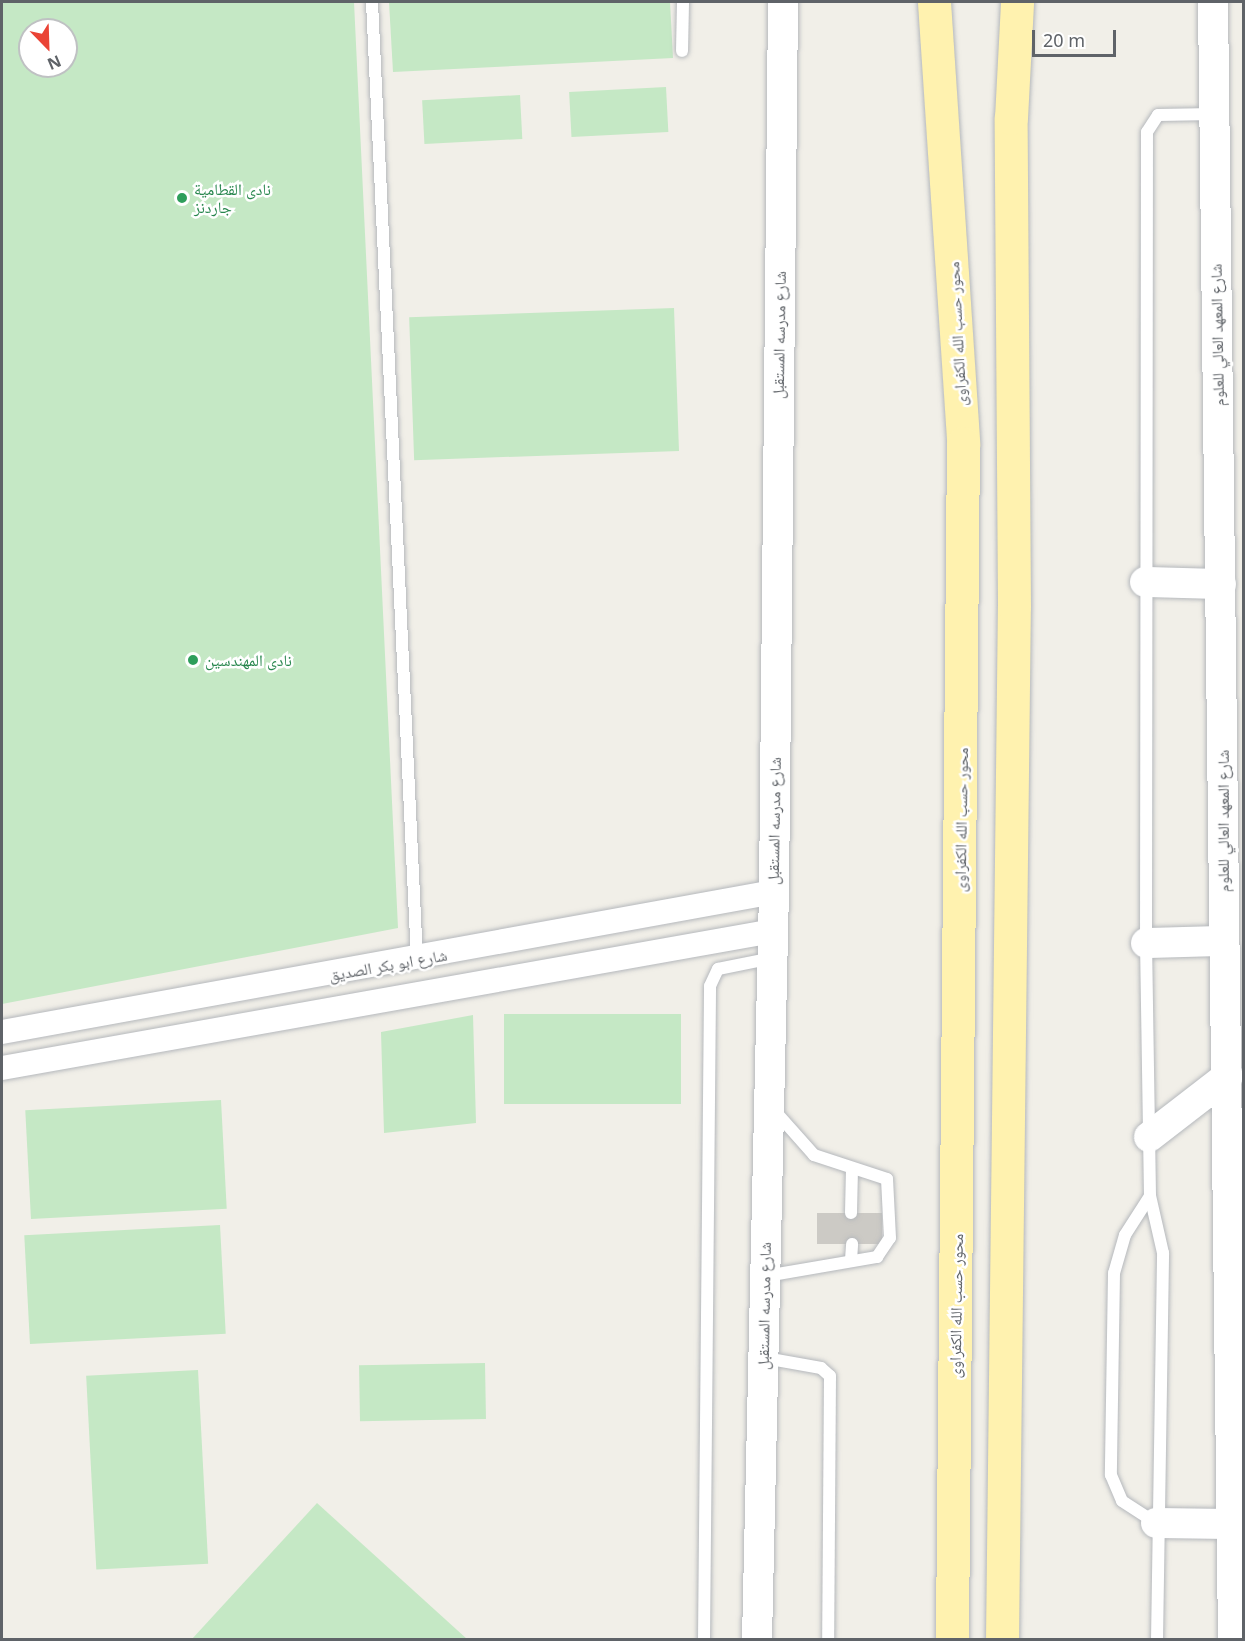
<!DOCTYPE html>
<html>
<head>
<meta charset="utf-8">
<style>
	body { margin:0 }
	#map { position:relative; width:1245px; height:1641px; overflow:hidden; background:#f1efe8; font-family:"Noto Sans","Noto Naskh Arabic",sans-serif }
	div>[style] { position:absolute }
	.green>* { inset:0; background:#c5e8c5; transform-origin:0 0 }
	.building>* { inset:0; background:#cccac5; transform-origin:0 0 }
	.roads { filter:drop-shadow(0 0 2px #b5b8bc) drop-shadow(0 0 2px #b5b8bc) }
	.service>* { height:12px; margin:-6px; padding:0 6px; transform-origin:6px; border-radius:6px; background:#fff }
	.minor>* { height:24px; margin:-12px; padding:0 12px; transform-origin:12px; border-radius:12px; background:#fff }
	.tertiary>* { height:30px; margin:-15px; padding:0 15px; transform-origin:15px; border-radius:15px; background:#fff }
	.primary>* { height:33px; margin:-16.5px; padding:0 16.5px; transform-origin:16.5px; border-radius:16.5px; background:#fff2af }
	.dots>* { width:16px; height:16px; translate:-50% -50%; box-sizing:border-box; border:3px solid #fff; border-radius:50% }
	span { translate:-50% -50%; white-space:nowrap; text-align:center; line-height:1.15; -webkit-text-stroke:5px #fff; paint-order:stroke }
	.leisure-label { font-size:16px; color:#27864d }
	.left { translate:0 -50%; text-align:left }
	.street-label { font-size:16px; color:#5f6368 }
	.frame { position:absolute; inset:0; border:3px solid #5f6368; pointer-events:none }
	.north { position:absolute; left:18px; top:18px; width:60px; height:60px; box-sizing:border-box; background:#fff; border:2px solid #bfc1c3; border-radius:50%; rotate:157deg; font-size:16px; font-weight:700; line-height:24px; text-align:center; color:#5f6368 }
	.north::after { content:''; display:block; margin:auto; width:21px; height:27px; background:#ea4335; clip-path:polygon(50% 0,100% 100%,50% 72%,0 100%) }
	.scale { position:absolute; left:1032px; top:30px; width:84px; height:27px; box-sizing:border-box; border:3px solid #5f6368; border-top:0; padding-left:8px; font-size:18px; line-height:21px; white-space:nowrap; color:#5f6368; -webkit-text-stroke:4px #fff; paint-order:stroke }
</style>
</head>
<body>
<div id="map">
	<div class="green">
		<div style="clip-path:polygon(evenodd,2px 2px,354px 2px,398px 928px,2px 1004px,2px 2px,30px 30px,66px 30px,66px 66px,30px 66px,30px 30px)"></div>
		<div style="clip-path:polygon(389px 2px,670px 2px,673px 58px,393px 72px)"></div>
		<div style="left:666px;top:87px;width:45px;height:97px;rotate:87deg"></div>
		<div style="left:520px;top:95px;width:44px;height:98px;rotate:87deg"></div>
		<div style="left:674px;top:308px;width:143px;height:265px;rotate:88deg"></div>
		<div style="left:681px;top:1014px;width:90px;height:177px;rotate:90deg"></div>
		<div style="clip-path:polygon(473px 1015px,476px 1123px,384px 1133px,381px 1032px)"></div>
		<div style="left:221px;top:1100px;width:109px;height:196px;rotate:87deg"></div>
		<div style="left:220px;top:1225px;width:109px;height:196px;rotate:87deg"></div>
		<div style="left:485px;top:1363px;width:56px;height:126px;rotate:89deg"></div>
		<div style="left:198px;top:1370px;width:194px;height:112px;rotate:87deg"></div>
		<div style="clip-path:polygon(317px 1503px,467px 1639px,192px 1639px)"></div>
	</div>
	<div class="building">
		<div style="left:817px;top:1213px;width:65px;height:31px"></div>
	</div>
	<div class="roads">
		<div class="service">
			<div style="left:372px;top:2px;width:958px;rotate:87.31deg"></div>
			<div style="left:682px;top:51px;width:49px;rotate:-88.8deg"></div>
			<div style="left:1150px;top:1196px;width:46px;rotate:122.7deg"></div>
			<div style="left:1125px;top:1235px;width:40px;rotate:106deg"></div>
			<div style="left:1114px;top:1273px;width:202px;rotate:90.9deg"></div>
			<div style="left:1111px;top:1475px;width:28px;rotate:67deg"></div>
			<div style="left:1122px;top:1501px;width:40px;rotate:32.9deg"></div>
			<div style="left:851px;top:1213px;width:45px;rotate:-88.7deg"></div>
			<div style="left:851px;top:1260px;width:16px;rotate:-86deg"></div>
			<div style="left:766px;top:1276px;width:113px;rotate:-9.7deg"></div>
			<div style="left:877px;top:1257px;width:23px;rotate:-56deg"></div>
			<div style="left:890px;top:1238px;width:59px;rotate:-92.9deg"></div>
			<div style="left:887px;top:1179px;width:77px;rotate:-161.8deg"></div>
			<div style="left:814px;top:1155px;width:59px;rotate:-131.6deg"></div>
			<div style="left:765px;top:1358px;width:57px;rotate:10.1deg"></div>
			<div style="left:821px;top:1368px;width:12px;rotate:42deg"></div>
			<div style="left:830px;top:1376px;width:264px;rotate:90.4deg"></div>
			<div style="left:704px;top:1640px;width:654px;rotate:-89.47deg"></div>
			<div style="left:710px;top:986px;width:19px;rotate:-65deg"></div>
			<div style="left:718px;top:969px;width:55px;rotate:-11.5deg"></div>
			<div style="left:1157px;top:1640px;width:387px;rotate:-89.1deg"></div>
			<div style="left:1163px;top:1253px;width:58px;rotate:-102.8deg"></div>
			<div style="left:1150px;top:1196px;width:253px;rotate:-90.9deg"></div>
			<div style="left:1146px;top:943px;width:811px;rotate:-89.93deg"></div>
			<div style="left:1147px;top:132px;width:20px;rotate:-57deg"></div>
			<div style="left:1158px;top:115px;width:56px;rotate:-1deg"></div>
		</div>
		<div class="minor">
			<div style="left:2px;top:1032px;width:785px;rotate:-10.28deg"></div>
			<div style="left:2px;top:1068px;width:783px;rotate:-10.08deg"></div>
		</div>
		<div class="tertiary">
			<div style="left:1213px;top:2px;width:1638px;rotate:89.3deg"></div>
			<div style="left:1145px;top:582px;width:76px;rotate:1.5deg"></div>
			<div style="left:1146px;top:943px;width:76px;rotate:-1.5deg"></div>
			<div style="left:1149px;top:1137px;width:100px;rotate:-37.7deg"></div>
			<div style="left:1156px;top:1523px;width:75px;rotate:0.8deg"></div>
			<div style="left:757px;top:1640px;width:748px;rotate:-88.7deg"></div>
			<div style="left:774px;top:892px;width:890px;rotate:-89.42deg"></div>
		</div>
		<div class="primary">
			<div style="left:934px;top:2px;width:442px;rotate:86.2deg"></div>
			<div style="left:963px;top:443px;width:1197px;rotate:90.53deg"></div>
			<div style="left:1002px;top:1640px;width:1034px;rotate:-89.34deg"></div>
			<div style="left:1014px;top:606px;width:488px;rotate:-90.4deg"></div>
			<div style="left:1011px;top:118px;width:116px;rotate:-87deg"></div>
		</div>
	</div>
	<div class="dots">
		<div style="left:182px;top:198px;background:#2e9e5b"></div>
		<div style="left:193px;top:660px;background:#2e9e5b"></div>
	</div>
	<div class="leisure-label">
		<span class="left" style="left:194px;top:198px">نادى القطامية<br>جاردنز</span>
		<span class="left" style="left:205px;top:660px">نادى المهندسين</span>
	</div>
	<div class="street-label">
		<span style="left:957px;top:334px;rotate:-93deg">محور حسب الله الكفراوى</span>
		<span style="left:779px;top:335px;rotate:-89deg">شارع مدرسه المستقبل</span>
		<span style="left:1217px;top:335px;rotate:-91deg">شارع المعهد العالي للعلوم</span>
		<span style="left:961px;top:820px;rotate:-89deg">محور حسب الله الكفراوى</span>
		<span style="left:774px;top:821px;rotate:-89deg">شارع مدرسه المستقبل</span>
		<span style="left:1223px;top:821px;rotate:-90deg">شارع المعهد العالي للعلوم</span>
		<span style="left:388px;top:965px;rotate:-10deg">شارع ابو بكر الصديق</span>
		<span style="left:764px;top:1306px;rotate:-89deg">شارع مدرسه المستقبل</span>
		<span style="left:956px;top:1306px;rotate:-89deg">محور حسب الله الكفراوى</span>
	</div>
	<div class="frame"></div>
	<div class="north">N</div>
	<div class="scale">20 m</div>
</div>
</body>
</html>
